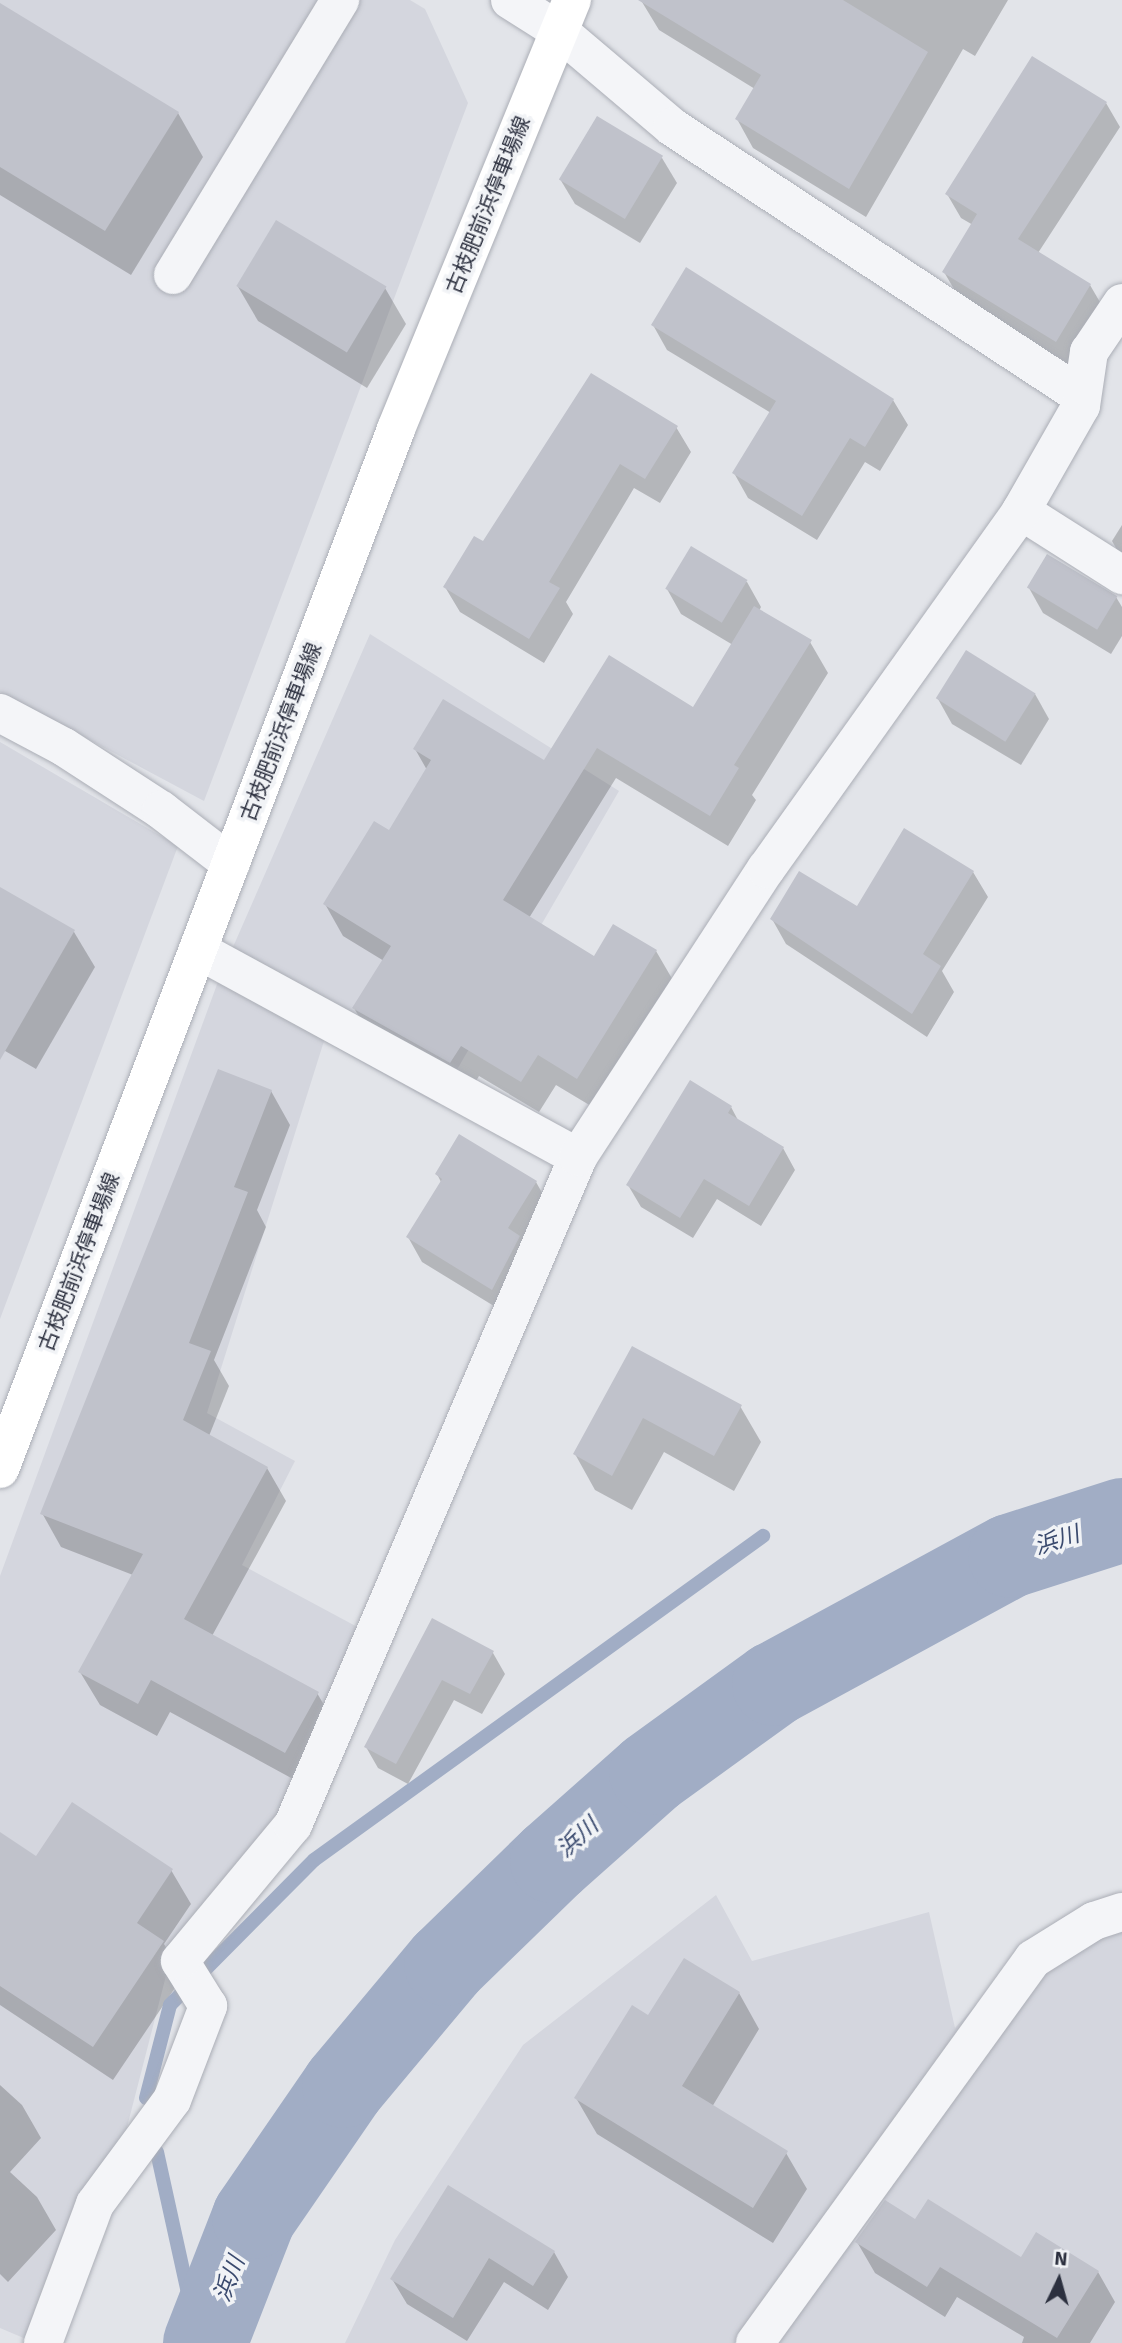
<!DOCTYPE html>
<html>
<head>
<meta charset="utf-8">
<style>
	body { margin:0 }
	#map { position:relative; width:1122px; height:2343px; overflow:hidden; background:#e2e4e9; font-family:Signika,"Noto Sans JP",sans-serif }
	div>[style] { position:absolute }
	.built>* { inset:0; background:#d4d6de }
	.shadow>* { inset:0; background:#0003 }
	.stream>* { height:14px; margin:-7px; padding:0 7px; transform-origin:7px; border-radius:7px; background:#a1adc5 }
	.river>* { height:84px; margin:-42px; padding:0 42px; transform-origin:42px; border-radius:42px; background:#a1adc5 }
	.building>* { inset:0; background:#c0c2cb; transform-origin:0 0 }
	.roads { filter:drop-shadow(0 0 2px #abaeb6) drop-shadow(0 0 2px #abaeb6) }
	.minor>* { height:38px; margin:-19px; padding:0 19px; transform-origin:19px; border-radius:19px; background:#f4f5f8 }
	.major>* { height:38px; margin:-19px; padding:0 19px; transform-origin:19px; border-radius:19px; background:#fff }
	span { translate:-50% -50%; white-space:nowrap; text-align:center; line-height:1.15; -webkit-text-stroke:7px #f1f3f6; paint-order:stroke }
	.street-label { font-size:21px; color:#2c303f }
	.water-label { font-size:23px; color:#3a4a6e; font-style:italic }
	.north { position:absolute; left:1024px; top:2245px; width:70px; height:70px; -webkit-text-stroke:5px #f1f3f6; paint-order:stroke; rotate:5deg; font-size:19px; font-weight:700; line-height:28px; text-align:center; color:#2c303f }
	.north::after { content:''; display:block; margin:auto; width:24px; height:32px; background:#2c303f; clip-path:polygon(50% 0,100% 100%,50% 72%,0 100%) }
</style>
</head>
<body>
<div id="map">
	<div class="built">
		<div style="clip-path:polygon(0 0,410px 0,425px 9px,468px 103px,204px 801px,0 692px)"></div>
		<div style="clip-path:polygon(370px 634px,619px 791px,437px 1104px,324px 1041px,207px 1413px,295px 1461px,242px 1565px,363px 1630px,276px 1831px,168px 1968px,125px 2135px,26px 2339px,0 2328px,0 1576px,219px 979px)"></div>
		<div style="clip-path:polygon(0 742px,178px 846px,0 1319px)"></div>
		<div style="clip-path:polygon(716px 1895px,752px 1961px,929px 1912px,955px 2028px,1043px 1931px,1122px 1905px,1122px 2343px,345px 2343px,395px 2240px,523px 2045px)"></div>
	</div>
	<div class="shadow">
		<div style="clip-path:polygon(781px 0,1008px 0,975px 56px,963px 49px,866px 217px,753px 148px,737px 119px,755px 89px,659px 30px,642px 2px)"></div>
		<div style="clip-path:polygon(0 5px,178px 113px,203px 157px,131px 275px,0 195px)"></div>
		<div style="clip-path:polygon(1106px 103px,1120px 127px,1038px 253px,1090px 285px,1104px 309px,1070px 365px,958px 296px,944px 272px,973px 225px,961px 218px,947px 194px)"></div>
		<div style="clip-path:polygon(662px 158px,677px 183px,640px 243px,575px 204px,560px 179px)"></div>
		<div style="clip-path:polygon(687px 269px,893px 400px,908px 425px,880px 471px,865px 462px,817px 540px,748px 498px,734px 473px,771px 413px,667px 350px,653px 325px)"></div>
		<div style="clip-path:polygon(237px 285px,385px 288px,406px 324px,367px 388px,258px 321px)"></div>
		<div style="clip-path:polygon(676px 427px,691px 452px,660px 503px,634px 488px,566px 602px,573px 614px,544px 663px,460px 612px,445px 587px,483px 544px)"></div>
		<div style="clip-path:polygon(1122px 525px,1122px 559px,1112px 541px)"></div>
		<div style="clip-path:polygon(747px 582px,761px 607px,759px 611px,810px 642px,828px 673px,752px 795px,756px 800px,728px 846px,616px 778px,529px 918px,595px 958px,656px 951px,674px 982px,596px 1109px,556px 1085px,539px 1112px,479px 1076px,469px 1093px,372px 1039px,354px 1008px,384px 961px,343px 936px,325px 904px,390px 833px,427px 770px,415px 749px,545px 763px,694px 709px,733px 645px,681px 614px,667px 589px)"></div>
		<div style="clip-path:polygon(1029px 588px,1116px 597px,1122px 607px,1122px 636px,1111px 654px,1043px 613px)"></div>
		<div style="clip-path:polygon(1035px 694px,1049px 719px,1021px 765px,952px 724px,938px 699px)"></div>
		<div style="clip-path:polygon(905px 831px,973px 872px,988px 897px,942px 971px,954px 992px,927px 1037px,786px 944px,772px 919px,857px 909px)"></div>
		<div style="clip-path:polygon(0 893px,74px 932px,95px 967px,36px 1069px,0 1048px)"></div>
		<div style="clip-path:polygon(271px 1091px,290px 1125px,257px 1210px,266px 1227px,214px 1360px,229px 1386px,209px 1436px,267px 1468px,286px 1501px,212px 1636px,317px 1693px,337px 1727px,304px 1785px,170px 1712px,157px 1736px,100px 1705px,80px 1672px,133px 1575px,61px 1547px,42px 1513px)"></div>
		<div style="clip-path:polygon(731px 1107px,739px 1122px,783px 1148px,795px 1170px,761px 1226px,717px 1199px,693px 1238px,641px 1207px,628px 1185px)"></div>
		<div style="clip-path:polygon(437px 1174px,536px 1182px,550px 1207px,507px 1314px,422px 1262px,408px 1237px,441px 1182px)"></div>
		<div style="clip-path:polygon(633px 1348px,740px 1406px,761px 1442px,734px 1491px,664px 1452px,632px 1510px,595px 1490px,575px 1454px)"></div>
		<div style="clip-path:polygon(433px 1620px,493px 1653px,505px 1674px,482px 1714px,454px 1700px,408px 1784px,378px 1768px,366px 1747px)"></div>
		<div style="clip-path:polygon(0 1835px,37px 1859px,171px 1870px,191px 1904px,164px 1944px,183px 1976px,113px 2080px,0 2005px)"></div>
		<div style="clip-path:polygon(739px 1993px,759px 2029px,712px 2107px,786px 2153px,807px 2189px,773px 2243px,597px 2134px,576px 2098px,649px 2018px)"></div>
		<div style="clip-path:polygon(0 2085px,22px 2105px,41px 2138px,10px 2172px,37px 2197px,56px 2230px,8px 2282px,0 2274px)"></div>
		<div style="clip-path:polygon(448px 2187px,554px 2252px,568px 2277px,548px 2310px,504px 2282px,467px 2341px,407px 2304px,392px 2279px)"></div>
		<div style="clip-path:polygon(915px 2221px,1021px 2259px,1098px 2272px,1115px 2302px,1090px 2343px,1022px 2343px,1024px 2337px,957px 2297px,945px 2317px,875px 2273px,857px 2242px)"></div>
	</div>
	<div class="stream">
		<div style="left:146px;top:2098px;width:96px;rotate:-75.5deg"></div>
		<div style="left:170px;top:2005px;width:204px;rotate:-45.2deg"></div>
		<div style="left:314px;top:1860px;width:554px;rotate:-35.81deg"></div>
		<div style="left:157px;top:2152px;width:196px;rotate:77.6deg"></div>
	</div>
	<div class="river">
		<div style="left:205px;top:2343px;width:135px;rotate:-68.7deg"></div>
		<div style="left:254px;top:2217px;width:159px;rotate:-55.5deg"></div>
		<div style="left:344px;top:2086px;width:159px;rotate:-50.1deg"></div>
		<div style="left:446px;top:1964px;width:148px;rotate:-44.2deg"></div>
		<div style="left:552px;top:1861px;width:132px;rotate:-41.6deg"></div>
		<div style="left:651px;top:1773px;width:152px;rotate:-35.9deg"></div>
		<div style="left:774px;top:1684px;width:268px;rotate:-28.5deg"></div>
		<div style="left:1010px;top:1556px;width:118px;rotate:-17.8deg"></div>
	</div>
	<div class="building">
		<div style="clip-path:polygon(638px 0,843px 0,928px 52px,849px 189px,735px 119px,761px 75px)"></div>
		<div style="clip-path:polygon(0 3px,179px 112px,105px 231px,0 167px)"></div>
		<div style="clip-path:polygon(1032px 56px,1107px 102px,1018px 239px,1091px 284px,1056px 342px,942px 272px,977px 214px,945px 194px)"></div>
		<div style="left:597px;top:116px;width:77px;height:74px;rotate:31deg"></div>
		<div style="left:276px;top:220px;width:129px;height:77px;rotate:31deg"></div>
		<div style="clip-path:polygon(686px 267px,894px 399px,865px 447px,850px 438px,802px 516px,732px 473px,776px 401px,651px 325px)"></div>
		<div style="clip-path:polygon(591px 373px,678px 426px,645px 479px,620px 464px,549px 582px,560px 588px,529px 639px,443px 587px,474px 536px,483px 541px)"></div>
		<div style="left:691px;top:546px;width:66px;height:50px;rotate:31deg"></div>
		<div style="left:1047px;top:554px;width:82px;height:39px;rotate:31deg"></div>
		<div style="clip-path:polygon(754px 606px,812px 640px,734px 765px,739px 768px,710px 816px,597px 748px,503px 900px,594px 956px,613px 924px,657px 950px,577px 1079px,538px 1055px,521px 1082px,461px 1046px,450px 1063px,352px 1008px,391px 946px,323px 904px,374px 821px,389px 830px,431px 760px,413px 749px,443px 699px,544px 760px,609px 655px,693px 707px)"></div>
		<div style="left:966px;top:650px;width:82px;height:57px;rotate:32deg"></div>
		<div style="clip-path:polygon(904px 828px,974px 871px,923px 954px,941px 966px,912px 1014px,770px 919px,799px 871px,857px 906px)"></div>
		<div style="clip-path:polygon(0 887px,75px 930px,0 1060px)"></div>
		<div style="clip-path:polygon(218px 1069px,272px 1090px,234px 1187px,248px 1192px,189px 1343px,211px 1351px,183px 1420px,268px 1467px,184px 1619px,319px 1692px,285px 1753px,151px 1680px,138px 1704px,78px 1672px,143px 1554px,40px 1514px)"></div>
		<div style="clip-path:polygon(690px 1080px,732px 1106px,728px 1113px,784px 1147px,749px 1206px,704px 1179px,680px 1218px,626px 1185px)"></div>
		<div style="clip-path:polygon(459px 1134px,537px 1181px,508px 1228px,520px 1236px,492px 1290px,406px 1237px,442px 1179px,435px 1174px)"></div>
		<div style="clip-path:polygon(632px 1346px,742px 1405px,714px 1456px,643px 1418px,612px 1476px,573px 1454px)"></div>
		<div style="clip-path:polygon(432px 1618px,494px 1651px,470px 1694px,442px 1680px,396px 1764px,364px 1747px)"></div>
		<div style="clip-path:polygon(72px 1802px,173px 1869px,137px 1923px,164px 1941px,93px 2047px,0 1986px,0 1832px,36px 1856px)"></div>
		<div style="clip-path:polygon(684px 1958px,740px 1992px,682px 2086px,788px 2151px,753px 2208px,574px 2098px,632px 2005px,648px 2015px)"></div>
		<div style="clip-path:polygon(448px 2185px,555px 2251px,533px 2286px,489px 2258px,453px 2318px,390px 2279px)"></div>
		<div style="clip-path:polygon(928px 2199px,1021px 2257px,1036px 2232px,1099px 2271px,1057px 2338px,940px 2267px,927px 2287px,855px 2242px,885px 2200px,915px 2219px)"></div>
	</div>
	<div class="roads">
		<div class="minor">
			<div style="left:510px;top:0;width:58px;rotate:32.3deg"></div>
			<div style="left:559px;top:31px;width:148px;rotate:40.3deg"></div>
			<div style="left:672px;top:127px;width:488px;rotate:33.3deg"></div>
			<div style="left:173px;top:275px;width:322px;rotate:-58.7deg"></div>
			<div style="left:1021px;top:511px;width:120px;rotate:32.4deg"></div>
			<div style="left:0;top:713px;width:72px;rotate:28deg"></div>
			<div style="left:64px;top:747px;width:116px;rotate:33deg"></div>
			<div style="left:161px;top:810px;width:88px;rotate:37.6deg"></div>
			<div style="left:198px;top:950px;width:433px;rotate:28.6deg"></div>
			<div style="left:43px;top:2343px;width:148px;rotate:-69.5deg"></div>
			<div style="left:95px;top:2204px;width:129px;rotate:-53.5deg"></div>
			<div style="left:172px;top:2100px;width:101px;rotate:-69deg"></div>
			<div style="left:208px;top:2006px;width:53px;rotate:-121.9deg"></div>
			<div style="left:180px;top:1961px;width:177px;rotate:-50.3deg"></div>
			<div style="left:293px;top:1825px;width:726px;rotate:-66.89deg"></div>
			<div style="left:578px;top:1157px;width:344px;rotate:-56.9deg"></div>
			<div style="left:766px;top:869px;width:440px;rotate:-54.5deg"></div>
			<div style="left:1021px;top:511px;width:121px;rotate:-60.3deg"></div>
			<div style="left:1081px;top:406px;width:55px;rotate:-81.6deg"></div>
			<div style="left:1089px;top:352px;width:59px;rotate:-56deg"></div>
			<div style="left:755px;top:2343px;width:474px;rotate:-54.1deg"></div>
			<div style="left:1033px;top:1959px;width:72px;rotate:-31.9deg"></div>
			<div style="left:1094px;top:1921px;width:29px;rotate:-18deg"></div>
		</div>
		<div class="major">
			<div style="left:0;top:1469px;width:1113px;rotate:-69.15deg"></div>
			<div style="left:396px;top:429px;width:464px;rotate:-67.7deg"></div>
		</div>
	</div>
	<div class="street-label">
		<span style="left:488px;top:205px;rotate:-68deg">古枝肥前浜停車場線</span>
		<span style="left:281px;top:732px;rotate:-69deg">古枝肥前浜停車場線</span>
		<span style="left:79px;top:1262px;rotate:-69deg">古枝肥前浜停車場線</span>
	</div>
	<div class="water-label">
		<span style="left:1057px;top:1541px;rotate:-18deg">浜川</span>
		<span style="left:578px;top:1838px;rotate:-42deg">浜川</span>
		<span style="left:230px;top:2279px;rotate:-69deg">浜川</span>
	</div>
	<div class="north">N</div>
</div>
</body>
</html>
